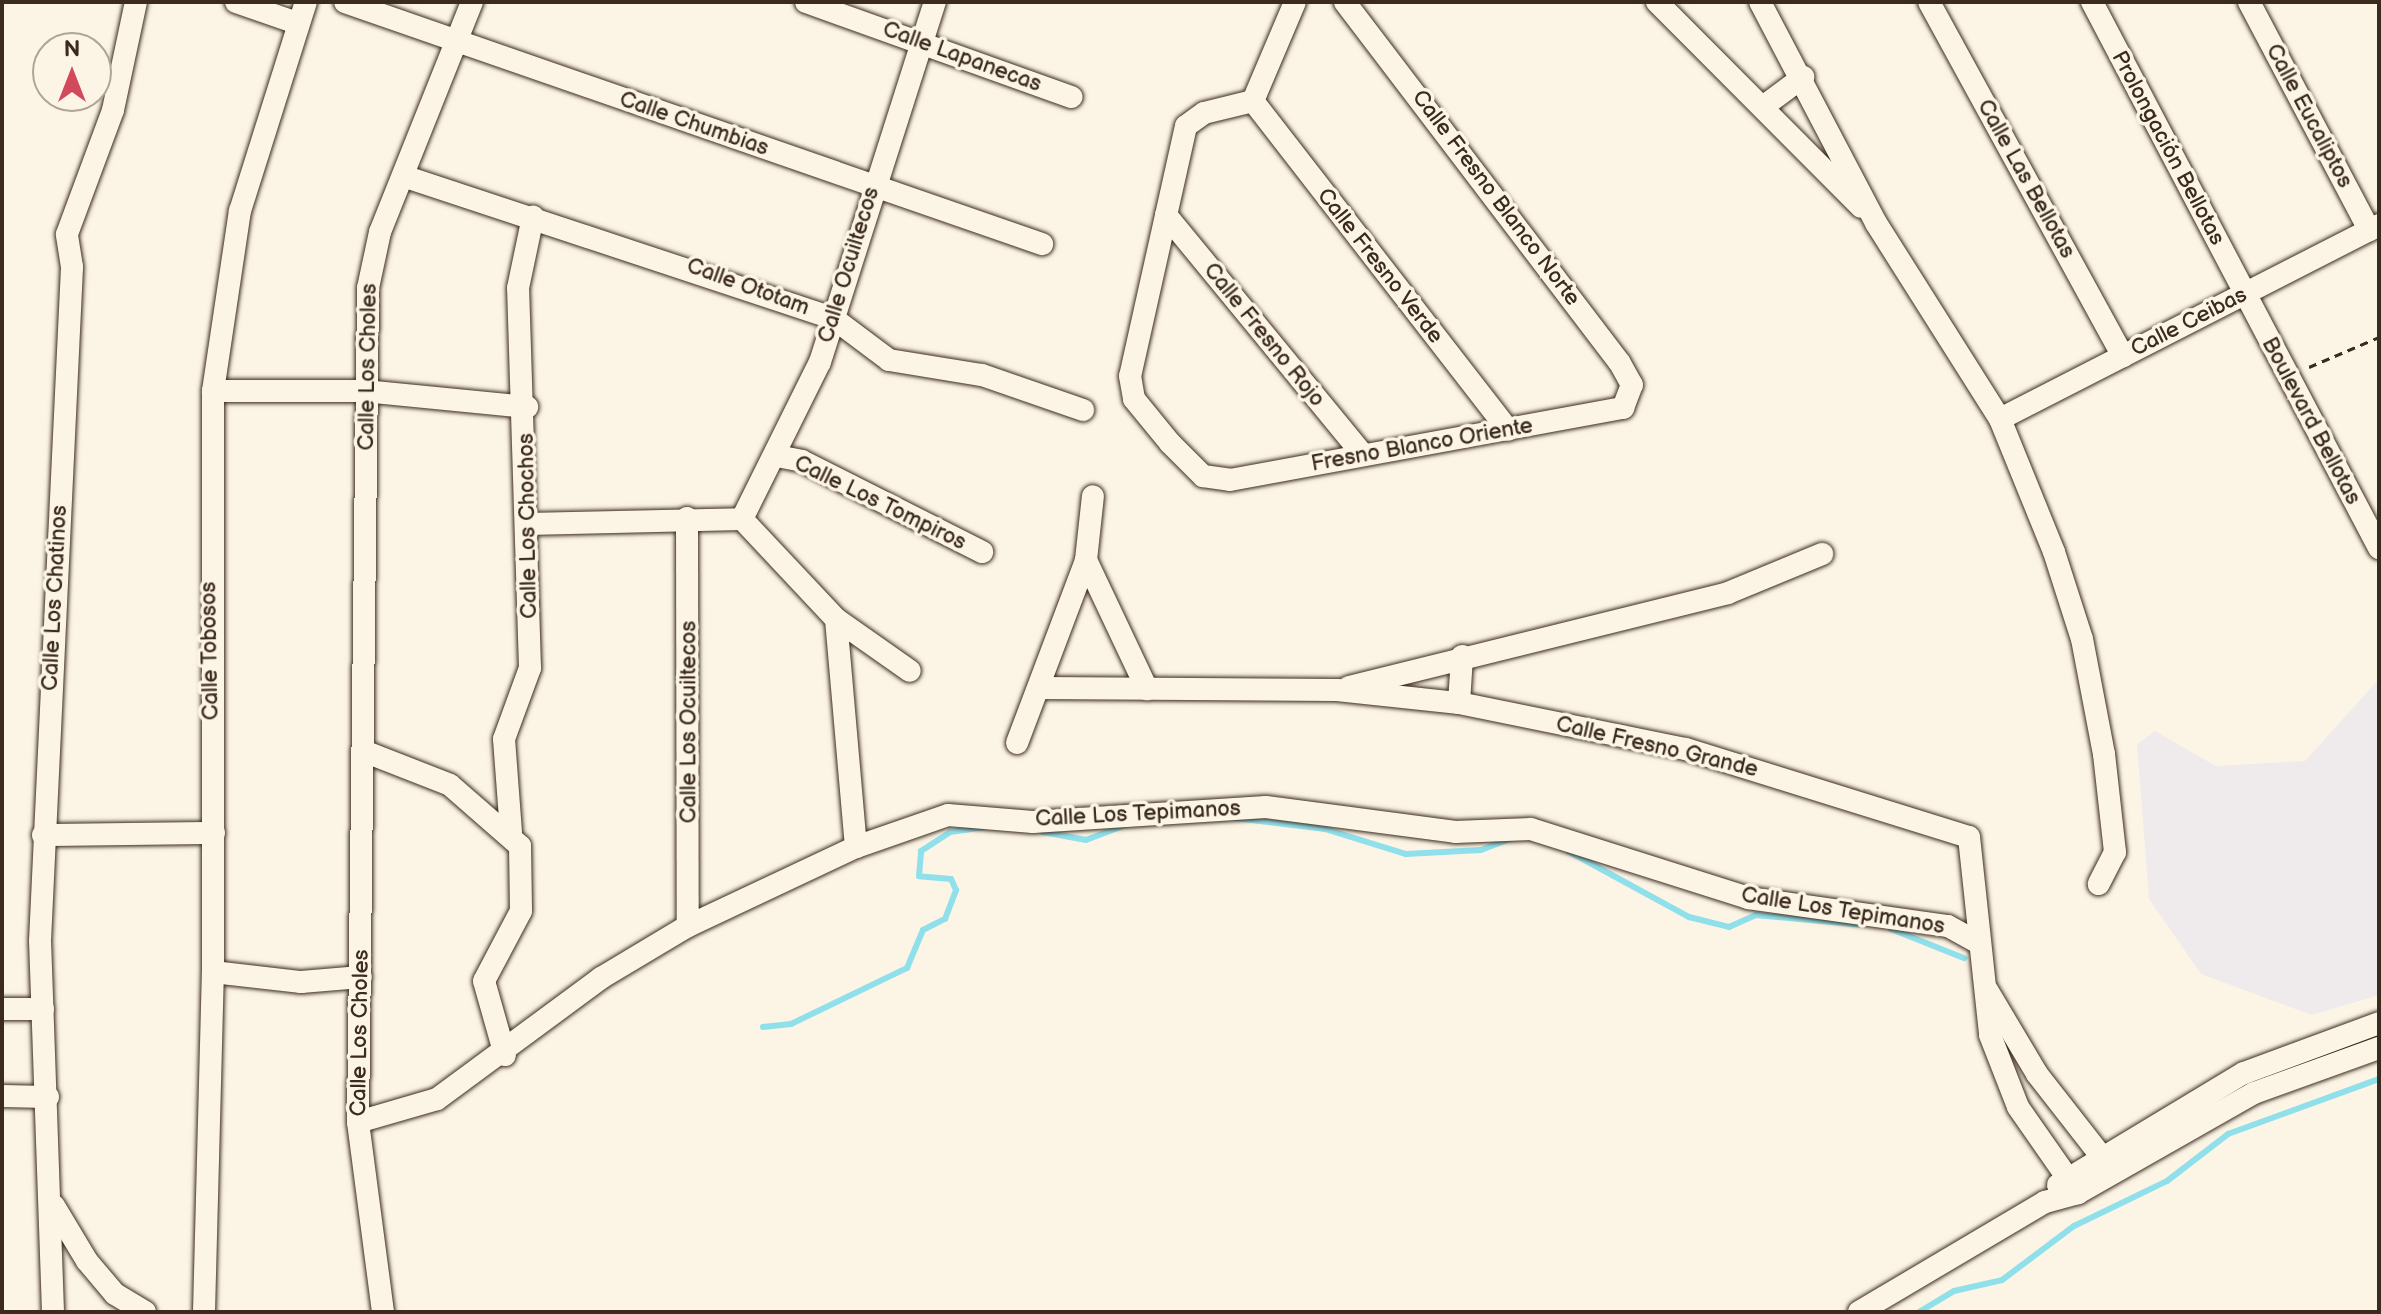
<!DOCTYPE html>
<html>
<head>
<meta charset="utf-8">
<style>
	body { margin:0 }
	#map { position:relative; width:2381px; height:1314px; overflow:hidden; background:#fcf5e5; font-family:"Balsamiq Sans",sans-serif }
	div>[style] { position:absolute }
	.built>* { inset:0; background:#efebec }
	.stream>* { height:6px; margin:-3px; padding:0 3px; transform-origin:3px; border-radius:3px; background:#90e0eb }
	.path>* { height:3px; margin-top:-1.5px; transform-origin:0; background:repeating-linear-gradient(90deg,#3b2a1e 0 8px,transparent 0 14px) }
	.roads { filter:drop-shadow(0 0 2px #3b2a1e) drop-shadow(0 0 2px #3b2a1e) }
	.minor>* { height:22px; margin:-11px; padding:0 11px; transform-origin:11px; border-radius:11px; background:#fcf5e5 }
	span { translate:-50% -50%; white-space:nowrap; text-align:center; line-height:1.15; -webkit-text-stroke:7px #fcf5e5; paint-order:stroke }
	.street-label { font-size:22px; color:#3b2a1e }
	.frame { position:absolute; inset:0; border:4px solid #3b2a1e; pointer-events:none }
	.north { position:absolute; left:32px; top:32px; width:80px; height:80px; box-sizing:border-box; background:#fcf5e5; border:2px solid #afa495; border-radius:50%; rotate:0deg; font-size:22px; font-weight:700; line-height:32px; text-align:center; color:#3b2a1e }
	.north::after { content:''; display:block; margin:auto; width:28px; height:36px; background:#d1495b; clip-path:polygon(50% 0,100% 100%,50% 72%,0 100%) }
</style>
</head>
<body>
<div id="map">
	<div class="built">
		<div style="clip-path:polygon(2379px 679px,2379px 995px,2312px 1015px,2201px 974px,2149px 899px,2137px 744px,2155px 731px,2216px 766px,2305px 761px)"></div>
	</div>
	<div class="stream">
		<div style="left:1235px;top:818px;width:91px;rotate:7deg"></div>
		<div style="left:1325px;top:829px;width:85px;rotate:17.2deg"></div>
		<div style="left:1406px;top:854px;width:75px;rotate:-3.1deg"></div>
		<div style="left:1481px;top:850px;width:30px;rotate:-21deg"></div>
		<div style="left:1043px;top:832px;width:44px;rotate:10.5deg"></div>
		<div style="left:1086px;top:840px;width:45px;rotate:-20.9deg"></div>
		<div style="left:1568px;top:851px;width:138px;rotate:28.6deg"></div>
		<div style="left:1689px;top:917px;width:41px;rotate:14deg"></div>
		<div style="left:1729px;top:927px;width:30px;rotate:-24deg"></div>
		<div style="left:1756px;top:915px;width:108px;rotate:5.3deg"></div>
		<div style="left:1891px;top:929px;width:79px;rotate:21.7deg"></div>
		<div style="left:763px;top:1027px;width:28px;rotate:-6deg"></div>
		<div style="left:791px;top:1024px;width:129px;rotate:-25.8deg"></div>
		<div style="left:907px;top:968px;width:41px;rotate:-67.2deg"></div>
		<div style="left:923px;top:930px;width:25px;rotate:-27deg"></div>
		<div style="left:945px;top:919px;width:31px;rotate:-69deg"></div>
		<div style="left:956px;top:890px;width:12px;rotate:-114deg"></div>
		<div style="left:951px;top:879px;width:32px;rotate:-175deg"></div>
		<div style="left:919px;top:876px;width:25px;rotate:-85deg"></div>
		<div style="left:921px;top:851px;width:35px;rotate:-33deg"></div>
		<div style="left:950px;top:832px;width:34px;rotate:-8deg"></div>
		<div style="left:1919px;top:1312px;width:41px;rotate:-31deg"></div>
		<div style="left:1954px;top:1291px;width:49px;rotate:-12.9deg"></div>
		<div style="left:2002px;top:1280px;width:90px;rotate:-36.9deg"></div>
		<div style="left:2074px;top:1226px;width:103px;rotate:-25.8deg"></div>
		<div style="left:2167px;top:1181px;width:77px;rotate:-37.6deg"></div>
		<div style="left:2228px;top:1134px;width:161px;rotate:-20deg"></div>
	</div>
	<div class="path">
		<div style="left:2309px;top:367px;width:76px;rotate:-23.2deg"></div>
	</div>
	<div class="roads">
		<div class="minor">
			<div style="left:236px;top:2px;width:65px;rotate:19deg"></div>
			<div style="left:345px;top:2px;width:738px;rotate:19.15deg"></div>
			<div style="left:806px;top:2px;width:282px;rotate:19.7deg"></div>
			<div style="left:1295px;top:2px;width:108px;rotate:113deg"></div>
			<div style="left:1253px;top:101px;width:50px;rotate:166.2deg"></div>
			<div style="left:1204px;top:113px;width:22px;rotate:144deg"></div>
			<div style="left:1186px;top:126px;width:256px;rotate:102.6deg"></div>
			<div style="left:1130px;top:376px;width:23px;rotate:80deg"></div>
			<div style="left:1134px;top:399px;width:57px;rotate:50.7deg"></div>
			<div style="left:1170px;top:443px;width:47px;rotate:45deg"></div>
			<div style="left:1203px;top:476px;width:27px;rotate:8deg"></div>
			<div style="left:1230px;top:480px;width:400px;rotate:-10.4deg"></div>
			<div style="left:1623px;top:408px;width:25px;rotate:-69deg"></div>
			<div style="left:1632px;top:385px;width:26px;rotate:-119deg"></div>
			<div style="left:1619px;top:362px;width:452px;rotate:-127.3deg"></div>
			<div style="left:1657px;top:2px;width:289px;rotate:45.1deg"></div>
			<div style="left:1760px;top:2px;width:250px;rotate:62.3deg"></div>
			<div style="left:1876px;top:223px;width:232px;rotate:57.7deg"></div>
			<div style="left:2000px;top:419px;width:144px;rotate:67.9deg"></div>
			<div style="left:2054px;top:552px;width:91px;rotate:72.2deg"></div>
			<div style="left:2082px;top:639px;width:117px;rotate:79.2deg"></div>
			<div style="left:2104px;top:754px;width:99px;rotate:83.6deg"></div>
			<div style="left:2115px;top:852px;width:36px;rotate:117deg"></div>
			<div style="left:1929px;top:2px;width:404px;rotate:61.3deg"></div>
			<div style="left:2092px;top:2px;width:617px;rotate:62.27deg"></div>
			<div style="left:2249px;top:2px;width:258px;rotate:62.2deg"></div>
			<div style="left:1253px;top:101px;width:416px;rotate:52.2deg"></div>
			<div style="left:1764px;top:106px;width:49px;rotate:-36.6deg"></div>
			<div style="left:403px;top:176px;width:453px;rotate:18.3deg"></div>
			<div style="left:833px;top:318px;width:70px;rotate:36.9deg"></div>
			<div style="left:889px;top:360px;width:94px;rotate:9.2deg"></div>
			<div style="left:982px;top:375px;width:107px;rotate:19.1deg"></div>
			<div style="left:1166px;top:215px;width:310px;rotate:50.6deg"></div>
			<div style="left:213px;top:391px;width:151px"></div>
			<div style="left:364px;top:391px;width:164px;rotate:5.6deg"></div>
			<div style="left:2000px;top:419px;width:426px;rotate:-27.1deg"></div>
			<div style="left:777px;top:456px;width:25px;rotate:11deg"></div>
			<div style="left:802px;top:461px;width:202px;rotate:26.8deg"></div>
			<div style="left:687px;top:518px;width:408px;rotate:89.9deg"></div>
			<div style="left:742px;top:519px;width:175px;rotate:-63.6deg"></div>
			<div style="left:820px;top:362px;width:378px;rotate:-72.3deg"></div>
			<div style="left:742px;top:519px;width:137px;rotate:46.8deg"></div>
			<div style="left:836px;top:619px;width:90px;rotate:35.1deg"></div>
			<div style="left:527px;top:524px;width:215px;rotate:-1.3deg"></div>
			<div style="left:1086px;top:560px;width:143px;rotate:64.7deg"></div>
			<div style="left:836px;top:619px;width:229px;rotate:85deg"></div>
			<div style="left:1349px;top:687px;width:390px;rotate:-13.9deg"></div>
			<div style="left:1728px;top:593px;width:102px;rotate:-22.5deg"></div>
			<div style="left:1042px;top:688px;width:295px;rotate:0.4deg"></div>
			<div style="left:1337px;top:690px;width:123px;rotate:6.1deg"></div>
			<div style="left:1459px;top:703px;width:232px;rotate:11.5deg"></div>
			<div style="left:1686px;top:749px;width:296px;rotate:17.3deg"></div>
			<div style="left:1969px;top:837px;width:199px;rotate:83.9deg"></div>
			<div style="left:1990px;top:1035px;width:77px;rotate:68.7deg"></div>
			<div style="left:2018px;top:1107px;width:105px;rotate:55.1deg"></div>
			<div style="left:1459px;top:703px;width:47px;rotate:-86.3deg"></div>
			<div style="left:1017px;top:743px;width:196px;rotate:-69.3deg"></div>
			<div style="left:1086px;top:560px;width:64px;rotate:-83.8deg"></div>
			<div style="left:366px;top:752px;width:90px;rotate:21.4deg"></div>
			<div style="left:450px;top:785px;width:93px;rotate:41.1deg"></div>
			<div style="left:520px;top:846px;width:65px;rotate:89.1deg"></div>
			<div style="left:521px;top:911px;width:79px;rotate:117.9deg"></div>
			<div style="left:484px;top:981px;width:77px;rotate:74.2deg"></div>
			<div style="left:511px;top:832px;width:93px;rotate:-94.3deg"></div>
			<div style="left:504px;top:739px;width:76px;rotate:-69.9deg"></div>
			<div style="left:530px;top:668px;width:380px;rotate:-91.8deg"></div>
			<div style="left:518px;top:288px;width:73px;rotate:-78.1deg"></div>
			<div style="left:43px;top:835px;width:171px;rotate:-0.7deg"></div>
			<div style="left:213px;top:972px;width:89px;rotate:6.5deg"></div>
			<div style="left:301px;top:982px;width:60px;rotate:-4.8deg"></div>
			<div style="left:1987px;top:990px;width:98px;rotate:59.2deg"></div>
			<div style="left:2037px;top:1074px;width:115px;rotate:52deg"></div>
			<div style="left:2px;top:1009px;width:41px"></div>
			<div style="left:2px;top:1096px;width:46px;rotate:1.2deg"></div>
			<div style="left:358px;top:1122px;width:82px;rotate:-16.2deg"></div>
			<div style="left:437px;top:1099px;width:204px;rotate:-36.4deg"></div>
			<div style="left:601px;top:978px;width:101px;rotate:-30.9deg"></div>
			<div style="left:688px;top:926px;width:186px;rotate:-25.2deg"></div>
			<div style="left:856px;top:847px;width:97px;rotate:-19.2deg"></div>
			<div style="left:948px;top:815px;width:85px;rotate:4.7deg"></div>
			<div style="left:1033px;top:822px;width:233px;rotate:-3.7deg"></div>
			<div style="left:1266px;top:807px;width:191px;rotate:7.5deg"></div>
			<div style="left:1455px;top:832px;width:76px;rotate:-2.3deg"></div>
			<div style="left:1531px;top:829px;width:228px;rotate:17.6deg"></div>
			<div style="left:1748px;top:898px;width:202px;rotate:8deg"></div>
			<div style="left:1948px;top:926px;width:35px;rotate:29deg"></div>
			<div style="left:2058px;top:1185px;width:217px;rotate:-31.1deg"></div>
			<div style="left:2244px;top:1073px;width:144px;rotate:-20.3deg"></div>
			<div style="left:54px;top:1206px;width:64px;rotate:59deg"></div>
			<div style="left:87px;top:1261px;width:43px;rotate:49.7deg"></div>
			<div style="left:115px;top:1294px;width:35px;rotate:31deg"></div>
			<div style="left:53px;top:1312px;width:371px;rotate:-92deg"></div>
			<div style="left:40px;top:941px;width:675px;rotate:-87.28deg"></div>
			<div style="left:72px;top:267px;width:33px;rotate:-99deg"></div>
			<div style="left:67px;top:234px;width:132px;rotate:-69.6deg"></div>
			<div style="left:113px;top:110px;width:110px;rotate:-78deg"></div>
			<div style="left:204px;top:1312px;width:340px;rotate:-88.5deg"></div>
			<div style="left:213px;top:972px;width:581px;rotate:-90deg"></div>
			<div style="left:213px;top:391px;width:182px;rotate:-81.5deg"></div>
			<div style="left:240px;top:211px;width:219px;rotate:-72.5deg"></div>
			<div style="left:383px;top:1312px;width:192px;rotate:-97.5deg"></div>
			<div style="left:358px;top:1122px;width:834px;rotate:-89.31deg"></div>
			<div style="left:368px;top:288px;width:57px;rotate:-77.9deg"></div>
			<div style="left:380px;top:232px;width:248px;rotate:-68.2deg"></div>
			<div style="left:1859px;top:1312px;width:216px;rotate:-30.6deg"></div>
			<div style="left:2045px;top:1202px;width:34px;rotate:-15deg"></div>
			<div style="left:2078px;top:1193px;width:202px;rotate:-29.6deg"></div>
			<div style="left:2254px;top:1093px;width:133px;rotate:-19.8deg"></div>
		</div>
	</div>
	<div class="street-label">
		<span style="left:962px;top:57px;rotate:20deg">Calle Lapanecas</span>
		<span style="left:2309px;top:116px;rotate:62deg">Calle Eucaliptos</span>
		<span style="left:694px;top:124px;rotate:19deg">Calle Chumbias</span>
		<span style="left:2168px;top:148px;rotate:62deg">Prolongación Bellotas</span>
		<span style="left:2026px;top:179px;rotate:61deg">Calle Las Bellotas</span>
		<span style="left:1496px;top:198px;rotate:53deg">Calle Fresno Blanco Norte</span>
		<span style="left:849px;top:265px;rotate:-73deg">Calle Ocuiltecos</span>
		<span style="left:1380px;top:266px;rotate:52deg">Calle Fresno Verde</span>
		<span style="left:748px;top:287px;rotate:20deg">Calle Ototam</span>
		<span style="left:2189px;top:322px;rotate:-27deg">Calle Ceibas</span>
		<span style="left:1264px;top:335px;rotate:51deg">Calle Fresno Rojo</span>
		<span style="left:368px;top:367px;rotate:-89deg">Calle Los Choles</span>
		<span style="left:2311px;top:421px;rotate:62deg">Boulevard Bellotas</span>
		<span style="left:1422px;top:445px;rotate:-10deg">Fresno Blanco Oriente</span>
		<span style="left:880px;top:503px;rotate:26deg">Calle Los Tompiros</span>
		<span style="left:528px;top:526px;rotate:-91deg">Calle Los Chochos</span>
		<span style="left:55px;top:598px;rotate:-87deg">Calle Los Chatinos</span>
		<span style="left:210px;top:651px;rotate:-91deg">Calle Tobosos</span>
		<span style="left:689px;top:722px;rotate:-90deg">Calle Los Ocuiltecos</span>
		<span style="left:1657px;top:747px;rotate:13deg">Calle Fresno Grande</span>
		<span style="left:1138px;top:814px;rotate:-3deg">Calle Los Tepimanos</span>
		<span style="left:1843px;top:911px;rotate:9deg">Calle Los Tepimanos</span>
		<span style="left:360px;top:1033px;rotate:-89deg">Calle Los Choles</span>
	</div>
	<div class="frame"></div>
	<div class="north">N</div>
</div>
</body>
</html>
